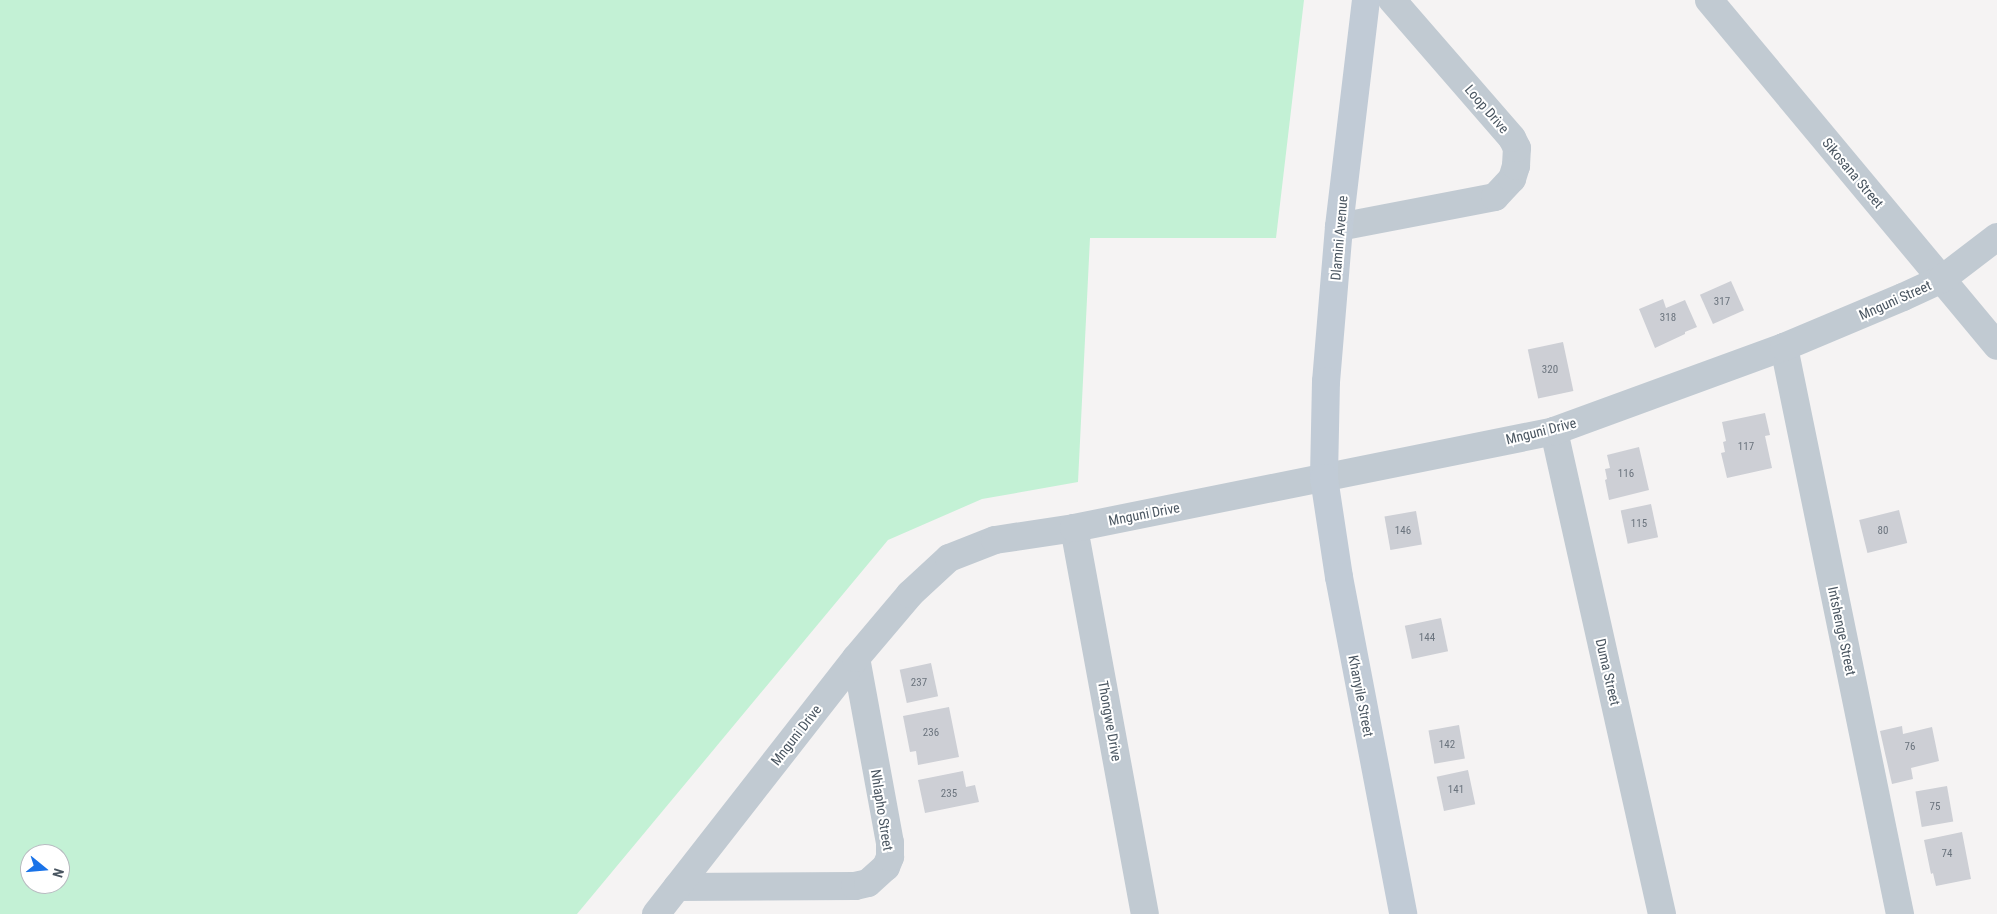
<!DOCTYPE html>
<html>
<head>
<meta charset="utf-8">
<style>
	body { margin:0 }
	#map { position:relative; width:1997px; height:914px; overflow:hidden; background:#f5f3f3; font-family:"Roboto Condensed",sans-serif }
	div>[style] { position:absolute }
	.green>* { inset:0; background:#c3f1d5 }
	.building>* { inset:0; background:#cdcfd5; transform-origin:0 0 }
	.street>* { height:28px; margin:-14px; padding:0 14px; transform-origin:14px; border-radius:14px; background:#c1cad2 }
	.secondary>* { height:28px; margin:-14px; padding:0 14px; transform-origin:14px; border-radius:14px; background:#c1cbd6 }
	span { translate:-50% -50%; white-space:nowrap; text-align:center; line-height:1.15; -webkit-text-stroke:4px #fff; paint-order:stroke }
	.number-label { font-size:11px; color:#6b747e }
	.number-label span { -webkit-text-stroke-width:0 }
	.street-label { font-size:14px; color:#4a5661 }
	.north { position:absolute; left:20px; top:844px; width:50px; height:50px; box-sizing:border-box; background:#fff; border:1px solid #b7bbc0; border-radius:50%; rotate:107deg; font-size:14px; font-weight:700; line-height:20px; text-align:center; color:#4a5661 }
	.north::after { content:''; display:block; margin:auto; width:18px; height:22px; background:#1a73e8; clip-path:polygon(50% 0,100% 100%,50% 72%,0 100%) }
</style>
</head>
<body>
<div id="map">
	<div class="green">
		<div style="clip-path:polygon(evenodd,0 0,1304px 0,1276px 238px,1090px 238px,1078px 482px,982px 499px,888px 540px,577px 914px,0 914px,0 0,30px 854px,60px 854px,60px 884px,30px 884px,30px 854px)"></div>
	</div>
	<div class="building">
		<div style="left:1731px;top:281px;width:32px;height:34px;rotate:66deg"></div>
		<div style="clip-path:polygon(1663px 299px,1666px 308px,1685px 300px,1697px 327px,1685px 332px,1685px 334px,1655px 348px,1639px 309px)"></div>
		<div style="left:1563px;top:342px;width:50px;height:36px;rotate:78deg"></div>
		<div style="clip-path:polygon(1765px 413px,1770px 435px,1765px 436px,1772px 468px,1727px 478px,1721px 453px,1725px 452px,1723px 442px,1726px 441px,1722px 422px)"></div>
		<div style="clip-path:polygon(1639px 447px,1649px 490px,1609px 500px,1605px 480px,1607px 479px,1605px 469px,1610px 468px,1607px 455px)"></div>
		<div style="left:1651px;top:504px;width:34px;height:31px;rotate:78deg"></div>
		<div style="left:1899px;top:510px;width:34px;height:41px;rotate:76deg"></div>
		<div style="left:1416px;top:511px;width:34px;height:32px;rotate:80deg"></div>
		<div style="left:1441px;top:618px;width:34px;height:37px;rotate:78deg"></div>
		<div style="left:931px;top:663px;width:34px;height:32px;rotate:78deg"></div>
		<div style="clip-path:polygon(949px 707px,959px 757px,918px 765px,916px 751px,910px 752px,903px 716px)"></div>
		<div style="left:1459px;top:725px;width:34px;height:31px;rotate:80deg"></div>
		<div style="clip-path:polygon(1902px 726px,1903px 734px,1932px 727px,1939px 761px,1911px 768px,1913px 779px,1892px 784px,1880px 731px)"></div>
		<div style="left:1468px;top:770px;width:35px;height:32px;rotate:78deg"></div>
		<div style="clip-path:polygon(963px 771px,966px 787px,975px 785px,979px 802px,925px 813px,918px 780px)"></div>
		<div style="left:1947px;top:786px;width:36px;height:32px;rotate:80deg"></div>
		<div style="clip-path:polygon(1962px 832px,1971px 879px,1936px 886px,1933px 873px,1931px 874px,1924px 840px)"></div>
	</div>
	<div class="street">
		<div style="left:1709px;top:0;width:450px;rotate:50.2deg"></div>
		<div style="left:1339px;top:227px;width:159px;rotate:-10.9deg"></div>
		<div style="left:1495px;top:197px;width:25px;rotate:-47deg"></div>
		<div style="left:1512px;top:179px;width:14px;rotate:-73deg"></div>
		<div style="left:1516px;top:166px;width:18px;rotate:-87deg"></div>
		<div style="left:1517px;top:148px;width:11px;rotate:-117deg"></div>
		<div style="left:1512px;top:138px;width:183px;rotate:-131deg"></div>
		<div style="left:1784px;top:347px;width:579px;rotate:78.44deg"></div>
		<div style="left:1554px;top:431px;width:495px;rotate:77.4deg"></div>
		<div style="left:1074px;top:528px;width:392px;rotate:79.6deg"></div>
		<div style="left:677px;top:887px;width:178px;rotate:-0.3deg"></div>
		<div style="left:855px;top:886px;width:13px;rotate:-13deg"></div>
		<div style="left:868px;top:883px;width:24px;rotate:-42deg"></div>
		<div style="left:886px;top:867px;width:11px;rotate:-68deg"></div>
		<div style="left:890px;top:857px;width:14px;rotate:-90deg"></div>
		<div style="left:890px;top:843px;width:188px;rotate:-100.4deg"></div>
		<div style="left:656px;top:914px;width:325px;rotate:-52deg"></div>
		<div style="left:856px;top:658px;width:84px;rotate:-49.8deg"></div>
		<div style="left:910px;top:594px;width:53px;rotate:-42.7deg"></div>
		<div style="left:949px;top:558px;width:49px;rotate:-21.4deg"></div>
		<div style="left:995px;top:540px;width:80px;rotate:-8.6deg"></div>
		<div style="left:1074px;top:528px;width:490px;rotate:-11.4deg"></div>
		<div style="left:1554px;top:431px;width:245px;rotate:-20.1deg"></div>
		<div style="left:1784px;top:347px;width:129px;rotate:-22.8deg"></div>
		<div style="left:1903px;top:297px;width:43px;rotate:-24.8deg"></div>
		<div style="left:1942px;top:279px;width:69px;rotate:-37.4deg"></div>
	</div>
	<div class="secondary">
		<div style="left:1366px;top:0;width:229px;rotate:96.8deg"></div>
		<div style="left:1339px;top:227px;width:155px;rotate:94.8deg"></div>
		<div style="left:1326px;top:381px;width:97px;rotate:91.2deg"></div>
		<div style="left:1324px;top:478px;width:100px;rotate:81.4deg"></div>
		<div style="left:1339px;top:577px;width:343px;rotate:79.2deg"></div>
	</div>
	<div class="number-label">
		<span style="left:1722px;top:302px">317</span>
		<span style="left:1668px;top:318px">318</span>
		<span style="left:1550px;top:370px">320</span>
		<span style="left:1746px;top:447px">117</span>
		<span style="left:1626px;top:474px">116</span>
		<span style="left:1639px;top:524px">115</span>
		<span style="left:1403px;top:531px">146</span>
		<span style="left:1883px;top:531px">80</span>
		<span style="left:1427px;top:638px">144</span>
		<span style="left:919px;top:683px">237</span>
		<span style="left:931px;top:733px">236</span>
		<span style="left:1447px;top:745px">142</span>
		<span style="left:1910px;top:747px">76</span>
		<span style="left:1456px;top:790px">141</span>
		<span style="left:949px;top:794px">235</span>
		<span style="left:1935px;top:807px">75</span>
		<span style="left:1947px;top:854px">74</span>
	</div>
	<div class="street-label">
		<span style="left:1487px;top:109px;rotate:49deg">Loop Drive</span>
		<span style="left:1853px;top:173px;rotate:50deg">Sikosana Street</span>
		<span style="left:1339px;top:238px;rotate:-85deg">Dlamini Avenue</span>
		<span style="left:1895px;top:300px;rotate:-24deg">Mnguni Street</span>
		<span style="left:1541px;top:431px;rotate:-14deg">Mnguni Drive</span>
		<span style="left:1144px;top:514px;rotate:-11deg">Mnguni Drive</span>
		<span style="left:1842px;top:631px;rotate:78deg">Intshenge Street</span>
		<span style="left:1608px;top:672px;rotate:77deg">Duma Street</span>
		<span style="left:1361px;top:696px;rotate:79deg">Khanyile Street</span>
		<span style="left:1110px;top:721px;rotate:80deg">Thongwe Drive</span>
		<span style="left:796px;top:735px;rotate:-52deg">Mnguni Drive</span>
		<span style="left:882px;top:810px;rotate:81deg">Nhlapho Street</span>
	</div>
	<div class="north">N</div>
</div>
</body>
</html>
